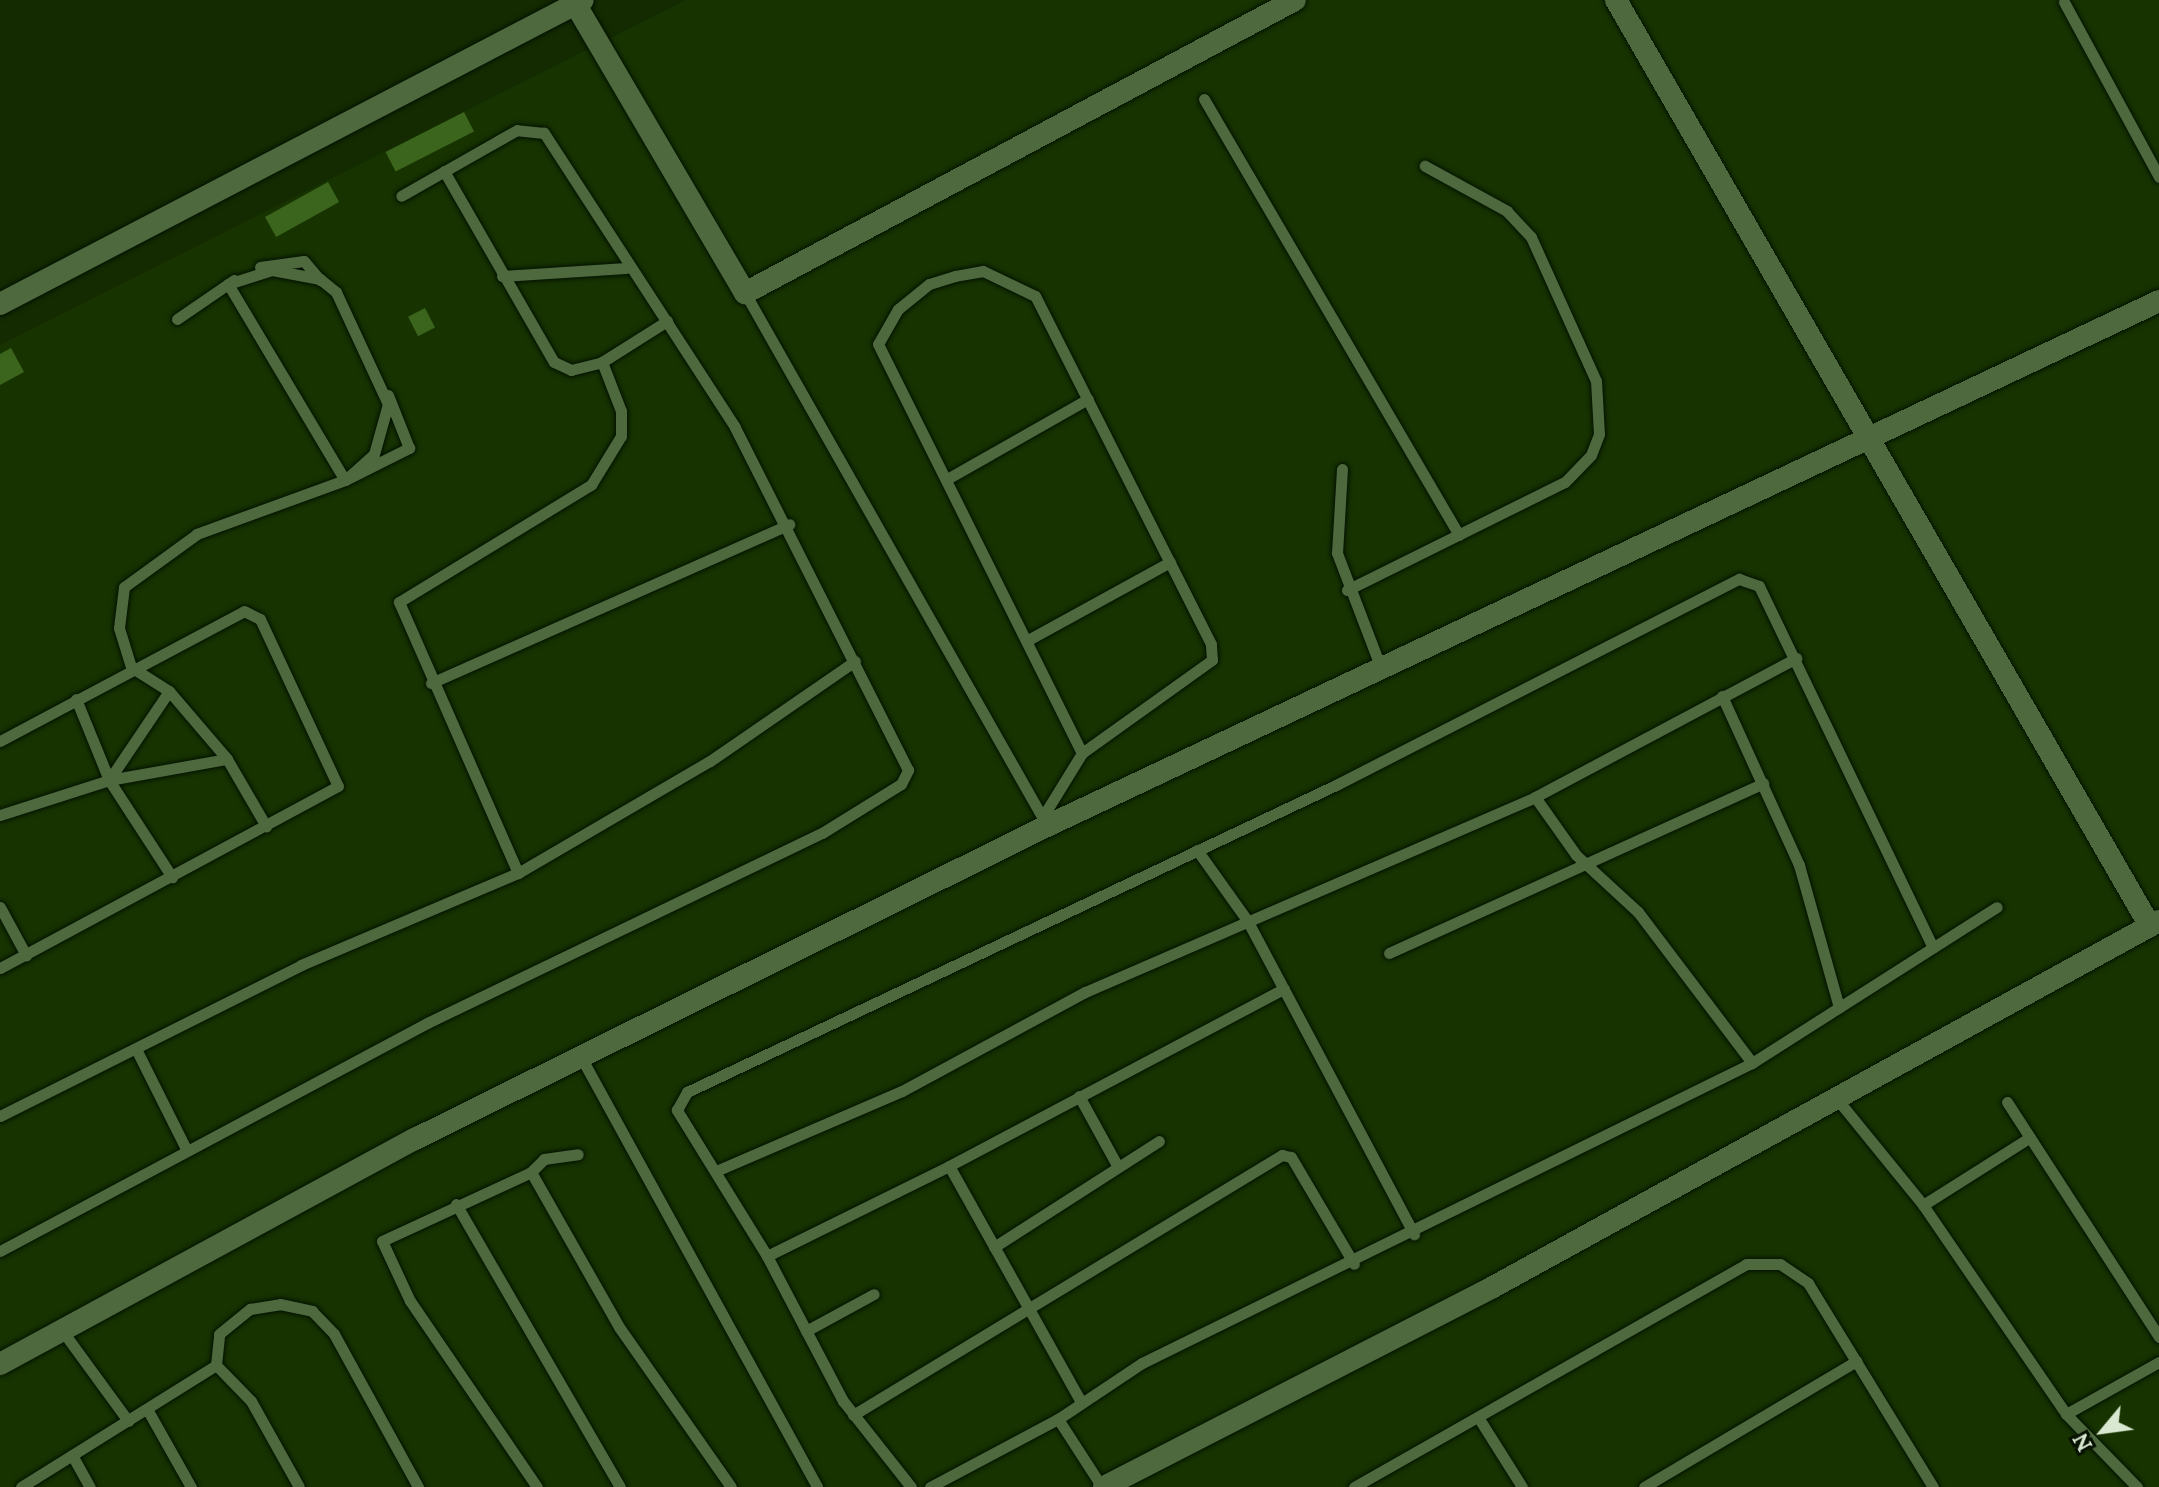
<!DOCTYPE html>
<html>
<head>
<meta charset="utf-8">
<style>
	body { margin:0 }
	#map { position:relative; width:2159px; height:1487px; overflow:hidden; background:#142b01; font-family:Lora,serif }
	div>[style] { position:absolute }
	.built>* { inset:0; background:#173300 }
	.building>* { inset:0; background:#3b641d; transform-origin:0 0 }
	.roads { filter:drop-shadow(0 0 2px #031200) drop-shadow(0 0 2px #031200) }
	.lane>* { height:11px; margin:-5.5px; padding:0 5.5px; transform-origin:5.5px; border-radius:5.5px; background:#4e693d }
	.street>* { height:22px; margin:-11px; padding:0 11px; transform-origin:11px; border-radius:11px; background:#4e693d }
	span { translate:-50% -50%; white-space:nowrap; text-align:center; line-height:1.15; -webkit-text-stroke:6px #071102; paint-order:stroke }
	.north { position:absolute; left:2063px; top:1391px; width:80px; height:80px; -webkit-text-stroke:6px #071102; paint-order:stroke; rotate:241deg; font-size:22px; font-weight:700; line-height:32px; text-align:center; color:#d9e9d1 }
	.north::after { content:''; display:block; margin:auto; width:28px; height:36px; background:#d9e9d1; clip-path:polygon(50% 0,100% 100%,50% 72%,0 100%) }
</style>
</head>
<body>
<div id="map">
	<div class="built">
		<div style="clip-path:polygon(686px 0,2159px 0,2159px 1487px,0 1487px,0 345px)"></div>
	</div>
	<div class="building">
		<div style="left:464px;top:112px;width:22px;height:88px;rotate:63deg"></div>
		<div style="left:328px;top:182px;width:23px;height:72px;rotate:61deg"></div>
		<div style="left:425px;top:308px;width:22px;height:19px;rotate:63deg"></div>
		<div style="clip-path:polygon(11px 348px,24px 372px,0 385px,0 354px)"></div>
	</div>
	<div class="roads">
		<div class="lane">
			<div style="left:2064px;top:2px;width:199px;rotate:61.5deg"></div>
			<div style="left:1204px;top:99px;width:505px;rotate:59.68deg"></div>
			<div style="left:444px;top:171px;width:220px;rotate:60.1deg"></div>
			<div style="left:554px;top:362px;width:19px;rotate:25deg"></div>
			<div style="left:571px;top:370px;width:32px;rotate:-14deg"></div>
			<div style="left:602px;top:362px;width:77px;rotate:-32.2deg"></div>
			<div style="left:260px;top:267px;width:44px;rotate:-7.8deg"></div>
			<div style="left:304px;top:261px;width:25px;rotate:50deg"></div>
			<div style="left:502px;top:276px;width:124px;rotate:-3.7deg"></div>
			<div style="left:228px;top:284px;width:46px;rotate:-17.7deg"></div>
			<div style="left:272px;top:270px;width:49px;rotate:10.6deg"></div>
			<div style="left:320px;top:279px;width:21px;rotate:39deg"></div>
			<div style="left:336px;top:292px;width:123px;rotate:65.1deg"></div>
			<div style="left:388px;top:404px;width:52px;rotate:105.6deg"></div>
			<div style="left:374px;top:454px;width:39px;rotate:138deg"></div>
			<div style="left:345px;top:480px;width:158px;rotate:160deg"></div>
			<div style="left:197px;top:534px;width:90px;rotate:144deg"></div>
			<div style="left:124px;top:587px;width:41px;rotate:97deg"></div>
			<div style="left:119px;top:628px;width:41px;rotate:72.9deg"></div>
			<div style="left:131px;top:667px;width:45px;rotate:32.3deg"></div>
			<div style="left:169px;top:691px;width:89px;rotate:49.5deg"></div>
			<div style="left:227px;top:759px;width:78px;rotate:59.8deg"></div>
			<div style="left:228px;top:284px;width:228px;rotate:59.2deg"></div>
			<div style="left:345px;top:480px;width:72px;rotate:-26.6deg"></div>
			<div style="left:409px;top:448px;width:57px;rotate:-111.6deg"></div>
			<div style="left:745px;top:293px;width:608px;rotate:60.44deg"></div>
			<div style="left:177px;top:319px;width:69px;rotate:-34.4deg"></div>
			<div style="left:1342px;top:469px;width:84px;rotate:93.4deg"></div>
			<div style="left:1337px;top:553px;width:123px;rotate:69.1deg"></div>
			<div style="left:947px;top:479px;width:162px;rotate:-29.6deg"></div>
			<div style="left:1347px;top:590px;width:243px;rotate:-26.4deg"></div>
			<div style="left:1565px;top:482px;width:37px;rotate:-46deg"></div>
			<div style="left:1591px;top:455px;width:22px;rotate:-69deg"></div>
			<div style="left:1599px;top:434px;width:53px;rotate:-93.2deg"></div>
			<div style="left:1596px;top:381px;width:158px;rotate:-114.3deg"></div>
			<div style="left:1531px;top:237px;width:35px;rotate:-133deg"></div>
			<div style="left:1507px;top:211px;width:94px;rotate:-151.2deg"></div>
			<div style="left:1028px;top:640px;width:162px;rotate:-28.8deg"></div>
			<div style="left:431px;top:683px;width:392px;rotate:-23.9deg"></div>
			<div style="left:1722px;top:696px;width:186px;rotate:65.5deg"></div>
			<div style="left:1799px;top:865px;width:148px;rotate:74.3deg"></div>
			<div style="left:76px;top:699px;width:87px;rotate:67.8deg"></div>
			<div style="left:109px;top:780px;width:116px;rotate:57deg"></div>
			<div style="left:0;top:741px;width:276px;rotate:-28deg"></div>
			<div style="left:244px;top:611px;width:18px;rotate:27deg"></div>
			<div style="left:260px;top:619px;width:184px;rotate:65deg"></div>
			<div style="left:338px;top:786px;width:384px;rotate:151.7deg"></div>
			<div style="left:109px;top:780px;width:107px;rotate:-56deg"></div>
			<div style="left:1535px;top:797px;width:71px;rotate:54.7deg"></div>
			<div style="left:1576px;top:855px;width:84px;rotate:42.6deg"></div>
			<div style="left:1638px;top:912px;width:189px;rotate:52.9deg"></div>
			<div style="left:0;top:815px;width:114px;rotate:-17.8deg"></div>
			<div style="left:109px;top:780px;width:120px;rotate:-10.1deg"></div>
			<div style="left:1042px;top:818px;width:76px;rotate:-58.4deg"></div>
			<div style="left:1082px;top:753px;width:160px;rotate:-35.6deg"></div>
			<div style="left:1212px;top:660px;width:16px;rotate:-94deg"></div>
			<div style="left:1211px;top:644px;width:390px;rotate:-116.8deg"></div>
			<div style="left:1035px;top:296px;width:58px;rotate:-154.3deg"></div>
			<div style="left:983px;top:271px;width:28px;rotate:170deg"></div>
			<div style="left:955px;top:276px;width:27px;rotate:163deg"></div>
			<div style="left:929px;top:284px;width:40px;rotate:141deg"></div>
			<div style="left:898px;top:309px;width:40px;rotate:119.7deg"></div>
			<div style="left:878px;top:344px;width:457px;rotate:63.5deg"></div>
			<div style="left:1197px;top:850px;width:86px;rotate:54.5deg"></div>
			<div style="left:1247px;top:920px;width:356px;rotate:62deg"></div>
			<div style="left:518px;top:873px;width:296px;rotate:-113.7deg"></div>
			<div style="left:399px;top:602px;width:225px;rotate:-31.4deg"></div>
			<div style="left:591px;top:485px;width:57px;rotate:-58.5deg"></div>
			<div style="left:621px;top:436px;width:25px;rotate:-90deg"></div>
			<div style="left:621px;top:411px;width:53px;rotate:-111.2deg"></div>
			<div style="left:0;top:907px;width:55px;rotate:61.6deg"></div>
			<div style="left:1389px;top:953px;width:411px;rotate:-24.4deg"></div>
			<div style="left:136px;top:1049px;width:110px;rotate:63.4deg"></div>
			<div style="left:582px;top:1059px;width:488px;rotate:61.2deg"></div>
			<div style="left:1079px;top:1096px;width:81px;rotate:61.2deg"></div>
			<div style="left:1837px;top:1099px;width:136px;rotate:50.9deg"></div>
			<div style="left:1923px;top:1205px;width:253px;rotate:55.6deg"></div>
			<div style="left:2066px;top:1414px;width:102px;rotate:45.8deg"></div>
			<div style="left:2007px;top:1102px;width:280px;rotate:57.1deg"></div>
			<div style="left:0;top:1116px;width:337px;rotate:-26.6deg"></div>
			<div style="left:301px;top:965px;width:236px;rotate:-23deg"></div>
			<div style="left:518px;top:873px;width:222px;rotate:-30.3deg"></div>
			<div style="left:710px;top:761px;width:176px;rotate:-34.6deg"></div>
			<div style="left:716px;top:1171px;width:202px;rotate:-23.3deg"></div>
			<div style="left:902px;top:1091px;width:208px;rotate:-28.4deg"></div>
			<div style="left:1085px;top:992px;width:490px;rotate:-23.4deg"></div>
			<div style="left:1535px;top:797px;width:296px;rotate:-28deg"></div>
			<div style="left:531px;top:1172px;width:178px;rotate:60.4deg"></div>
			<div style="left:619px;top:1327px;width:195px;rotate:55deg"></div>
			<div style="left:456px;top:1204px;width:327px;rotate:59.9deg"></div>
			<div style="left:1923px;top:1205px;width:125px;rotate:-32.3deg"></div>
			<div style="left:994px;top:1247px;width:196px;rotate:-32.7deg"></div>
			<div style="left:0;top:1251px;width:484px;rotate:-28.1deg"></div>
			<div style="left:427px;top:1023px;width:438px;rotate:-25.7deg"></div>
			<div style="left:822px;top:833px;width:93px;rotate:-31.8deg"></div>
			<div style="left:901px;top:784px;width:16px;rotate:-63deg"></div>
			<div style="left:908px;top:770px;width:384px;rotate:-116.8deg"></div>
			<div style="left:735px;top:427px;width:351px;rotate:-123deg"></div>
			<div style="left:544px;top:133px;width:27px;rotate:-174deg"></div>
			<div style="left:517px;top:130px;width:133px;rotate:150.4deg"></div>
			<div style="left:767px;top:1256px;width:203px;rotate:-26.3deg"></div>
			<div style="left:61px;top:1329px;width:114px;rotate:53.9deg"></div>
			<div style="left:806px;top:1331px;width:77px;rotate:-28.6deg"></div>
			<div style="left:216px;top:1365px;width:31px;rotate:-84deg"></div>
			<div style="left:219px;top:1334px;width:40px;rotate:-39deg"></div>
			<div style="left:250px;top:1309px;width:30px;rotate:-9deg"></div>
			<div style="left:280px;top:1304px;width:33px;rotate:12deg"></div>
			<div style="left:312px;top:1311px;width:32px;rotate:46deg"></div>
			<div style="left:334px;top:1334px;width:175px;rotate:61.2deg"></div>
			<div style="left:1081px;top:1402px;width:270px;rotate:-119.2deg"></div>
			<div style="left:949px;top:1166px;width:379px;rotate:-27.9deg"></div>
			<div style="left:147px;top:1409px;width:90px;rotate:60.6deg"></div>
			<div style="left:2066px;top:1414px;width:107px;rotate:-29.2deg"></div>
			<div style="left:853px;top:1415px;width:502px;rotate:-31.22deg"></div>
			<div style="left:1282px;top:1155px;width:9px;rotate:13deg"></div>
			<div style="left:1291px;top:1157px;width:124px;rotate:59.5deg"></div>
			<div style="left:1478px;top:1417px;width:83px;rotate:57.8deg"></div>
			<div style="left:1058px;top:1419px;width:81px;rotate:57.1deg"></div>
			<div style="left:72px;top:1455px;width:37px;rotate:61deg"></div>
			<div style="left:21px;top:1487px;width:230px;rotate:-32deg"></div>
			<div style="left:216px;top:1365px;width:50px;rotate:45.8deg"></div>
			<div style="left:251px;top:1401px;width:98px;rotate:60.8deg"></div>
			<div style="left:537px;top:1487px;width:225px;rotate:-124.3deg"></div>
			<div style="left:410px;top:1301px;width:66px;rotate:-115deg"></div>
			<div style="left:382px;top:1241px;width:164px;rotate:-24.8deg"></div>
			<div style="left:531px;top:1172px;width:18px;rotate:-45deg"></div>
			<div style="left:544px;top:1159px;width:34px;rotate:-8deg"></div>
			<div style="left:911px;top:1487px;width:110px;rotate:-128.3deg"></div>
			<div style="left:843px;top:1401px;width:164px;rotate:-117.7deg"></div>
			<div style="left:767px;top:1256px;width:172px;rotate:-121.7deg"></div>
			<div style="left:677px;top:1110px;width:21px;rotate:-61deg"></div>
			<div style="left:687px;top:1092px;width:718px;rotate:-25.32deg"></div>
			<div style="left:1336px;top:785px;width:453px;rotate:-27.1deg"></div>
			<div style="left:1739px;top:579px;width:21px;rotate:19deg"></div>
			<div style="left:1759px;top:586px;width:401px;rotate:64.3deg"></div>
			<div style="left:930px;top:1487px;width:145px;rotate:-28deg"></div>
			<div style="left:1058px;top:1419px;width:101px;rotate:-33.7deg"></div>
			<div style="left:1142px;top:1363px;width:680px;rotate:-26.19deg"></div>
			<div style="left:1752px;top:1063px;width:290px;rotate:-32.5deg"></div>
			<div style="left:1354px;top:1487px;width:451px;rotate:-29.6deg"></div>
			<div style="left:1746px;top:1264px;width:34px"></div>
			<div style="left:1780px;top:1264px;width:34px;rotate:34deg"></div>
			<div style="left:1808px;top:1283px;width:239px;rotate:58.5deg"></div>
			<div style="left:1644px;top:1487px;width:247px;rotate:-30.7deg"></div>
		</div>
		<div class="street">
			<div style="left:573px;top:0;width:340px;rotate:59.6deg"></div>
			<div style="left:745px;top:293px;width:623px;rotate:-28.05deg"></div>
			<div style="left:1616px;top:0;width:1069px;rotate:60.03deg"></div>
			<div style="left:0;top:304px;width:657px;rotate:-27.54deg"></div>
			<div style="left:0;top:1364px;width:472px;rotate:-28.5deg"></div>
			<div style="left:415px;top:1139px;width:705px;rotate:-26.35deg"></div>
			<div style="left:1047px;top:826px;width:1230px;rotate:-25.27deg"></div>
			<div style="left:1104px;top:1487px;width:437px;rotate:-27.2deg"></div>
			<div style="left:1493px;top:1287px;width:760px;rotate:-28.79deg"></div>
		</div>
	</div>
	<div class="north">N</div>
</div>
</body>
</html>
